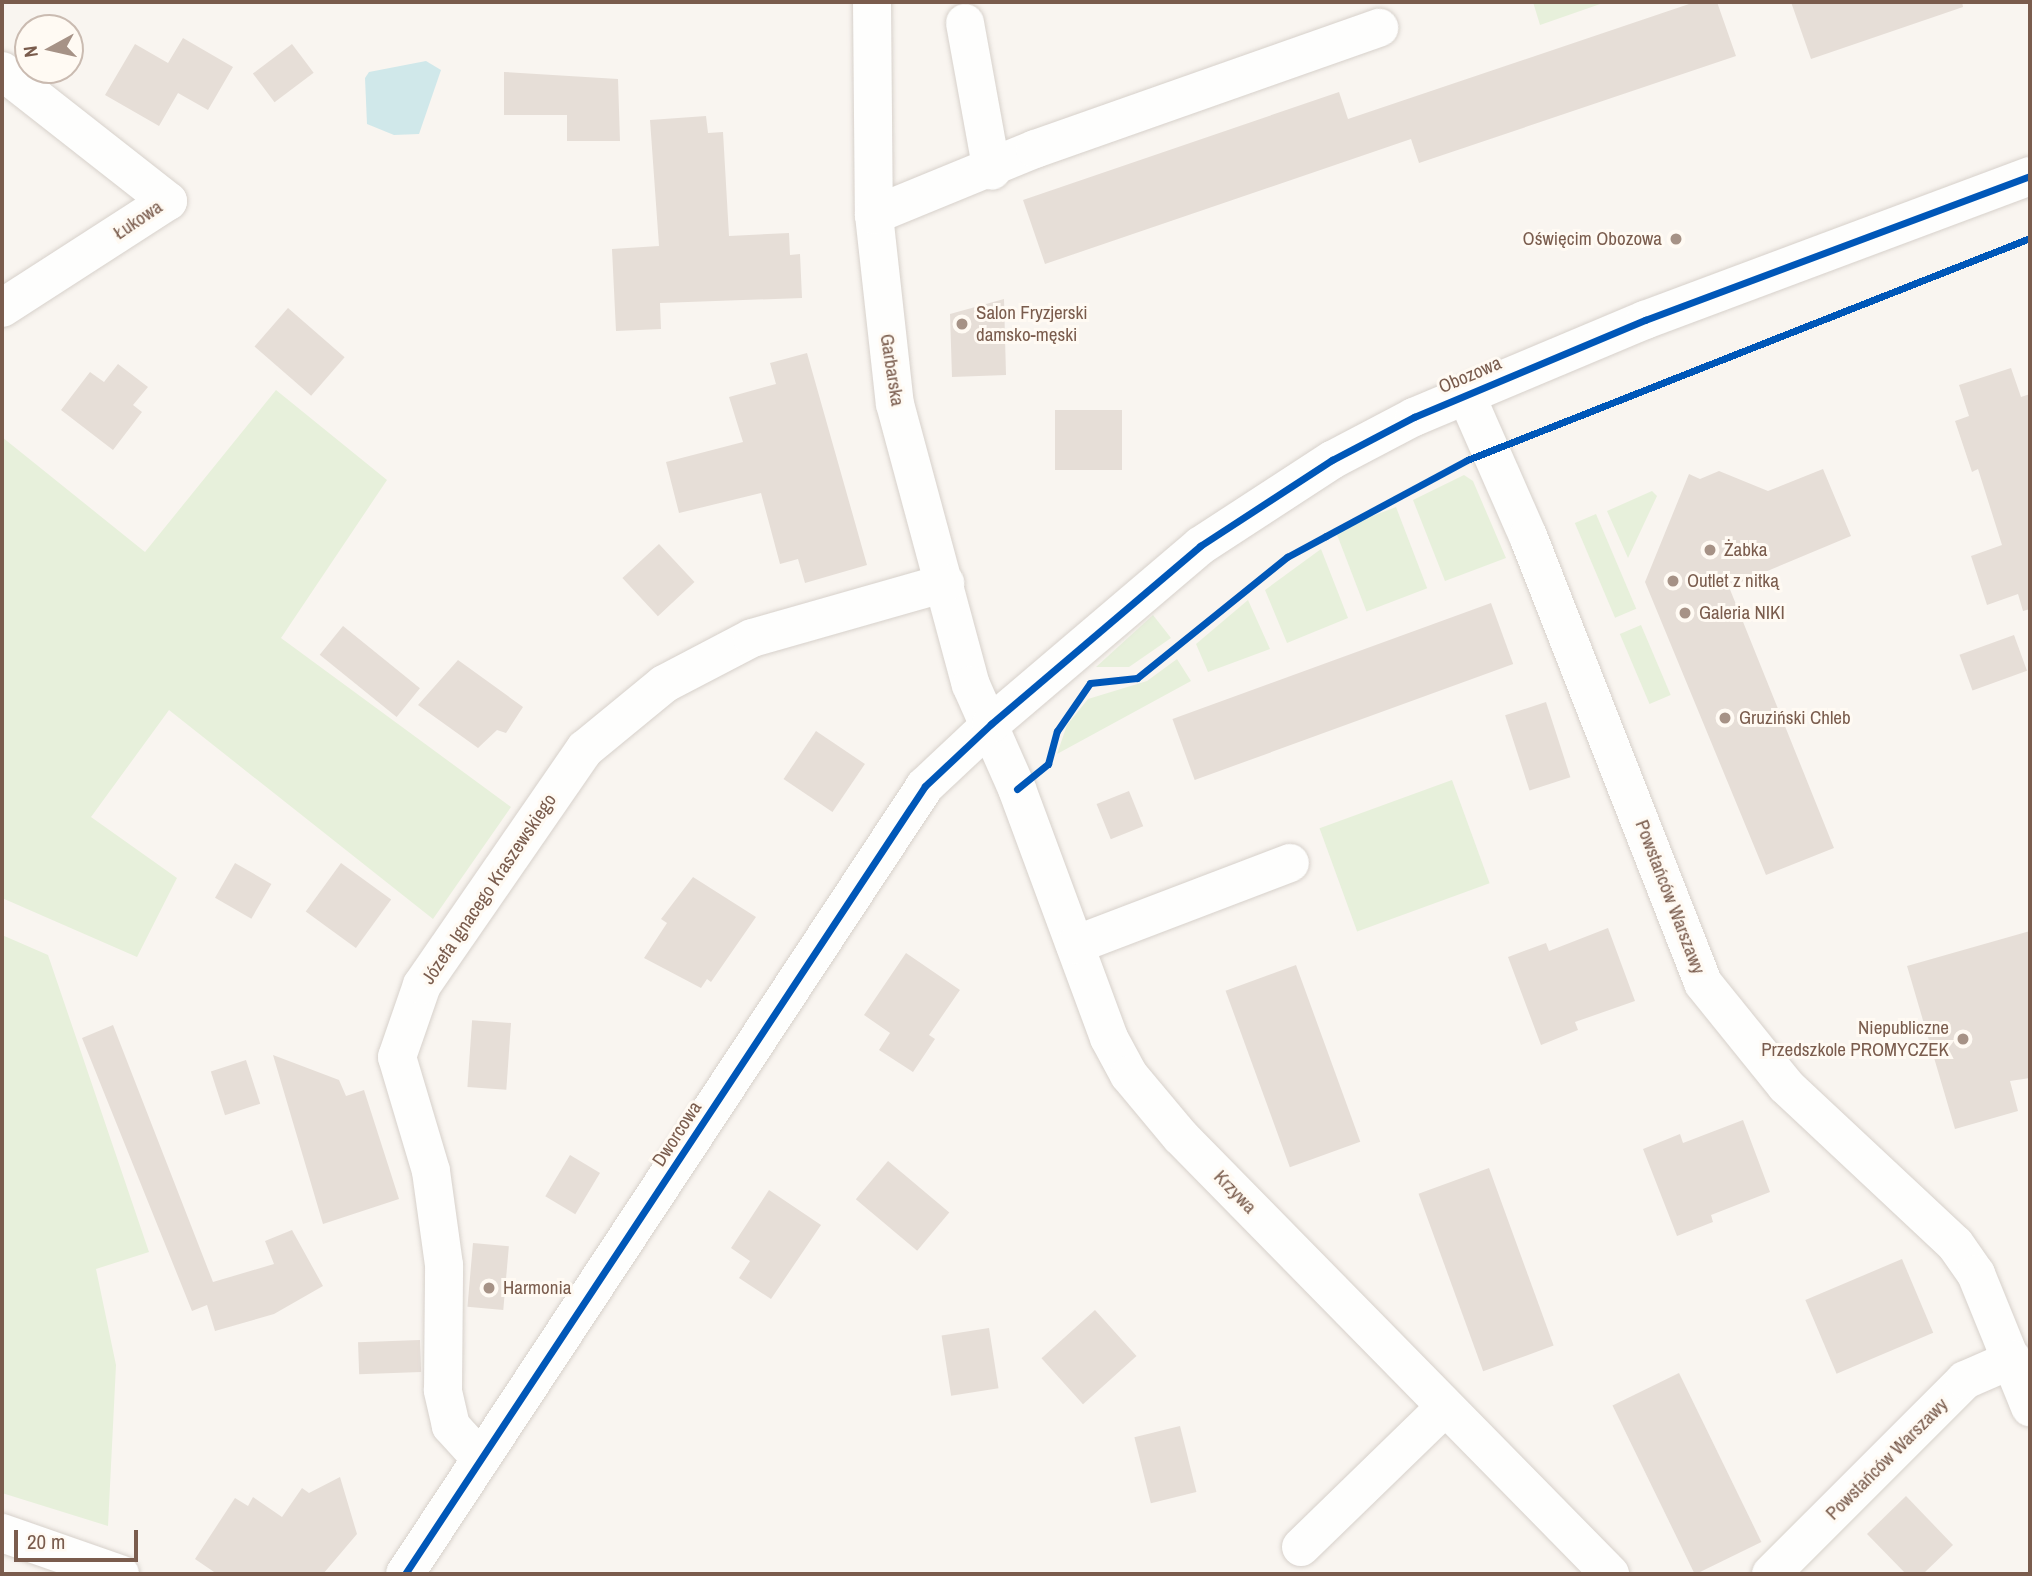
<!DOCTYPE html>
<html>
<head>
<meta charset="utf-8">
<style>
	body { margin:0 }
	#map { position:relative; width:2032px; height:1576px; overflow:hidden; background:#f9f5f0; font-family:"Archivo Narrow",sans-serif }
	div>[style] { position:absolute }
	.green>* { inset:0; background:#e7f0db; transform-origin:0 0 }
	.water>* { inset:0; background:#d0e8ea }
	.building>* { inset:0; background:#e6ded7; transform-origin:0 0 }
	.roads { filter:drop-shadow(0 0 2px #d7d1cb) drop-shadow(0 0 2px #d7d1cb) }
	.minor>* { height:38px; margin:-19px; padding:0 19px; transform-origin:19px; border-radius:19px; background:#fefefd }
	.cycleway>* { height:7px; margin:-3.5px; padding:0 3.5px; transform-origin:3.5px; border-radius:3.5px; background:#0057b8 }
	.dots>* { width:19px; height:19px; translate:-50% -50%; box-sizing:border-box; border:4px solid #fffaf3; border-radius:50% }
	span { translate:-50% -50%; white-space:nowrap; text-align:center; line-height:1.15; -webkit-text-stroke:6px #fffaf3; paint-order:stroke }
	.street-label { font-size:19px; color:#7a5c4d }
	.poi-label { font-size:19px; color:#7a5c4d }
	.right { translate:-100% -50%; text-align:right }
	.left { translate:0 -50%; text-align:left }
	.frame { position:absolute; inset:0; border:4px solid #7a5c4d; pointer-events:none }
	.north { position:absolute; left:14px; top:14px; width:70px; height:70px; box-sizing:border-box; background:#fffaf3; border:2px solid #cabbb1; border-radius:50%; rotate:262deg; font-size:19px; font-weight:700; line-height:28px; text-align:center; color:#7a5c4d }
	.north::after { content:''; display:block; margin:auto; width:24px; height:32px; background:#a69286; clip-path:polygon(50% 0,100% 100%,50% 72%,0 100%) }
	.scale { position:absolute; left:14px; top:1530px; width:124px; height:32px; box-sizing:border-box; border:4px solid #7a5c4d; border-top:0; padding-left:9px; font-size:21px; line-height:24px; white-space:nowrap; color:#7a5c4d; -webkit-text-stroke:5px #fffaf3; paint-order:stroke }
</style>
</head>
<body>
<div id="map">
	<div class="green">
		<div style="clip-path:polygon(1533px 2px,1606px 2px,1540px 25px)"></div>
		<div style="clip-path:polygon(276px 390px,387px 480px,281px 638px,511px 807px,433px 919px,169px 710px,91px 817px,177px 878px,137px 957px,2px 898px,2px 437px,145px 552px)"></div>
		<div style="clip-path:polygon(1464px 475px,1473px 481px,1506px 558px,1445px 581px,1413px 500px)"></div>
		<div style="clip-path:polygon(1652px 491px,1657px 496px,1628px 558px,1607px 511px)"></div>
		<div style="left:1396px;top:507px;width:87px;height:65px;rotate:69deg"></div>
		<div style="left:1596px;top:514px;width:103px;height:23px;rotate:67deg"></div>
		<div style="clip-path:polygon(1321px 549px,1348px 618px,1287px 643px,1265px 590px)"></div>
		<div style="clip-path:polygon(1248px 600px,1270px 649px,1208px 672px,1196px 644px)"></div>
		<div style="clip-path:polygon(1153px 615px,1171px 638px,1129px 667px,1096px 667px)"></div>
		<div style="left:1641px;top:625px;width:76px;height:23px;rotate:67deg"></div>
		<div style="clip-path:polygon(1177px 659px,1191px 681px,1057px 754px,1067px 725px,1088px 699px,1147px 681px)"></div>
		<div style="left:1452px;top:780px;width:110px;height:141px;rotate:70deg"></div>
		<div style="clip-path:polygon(2px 935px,48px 955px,149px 1252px,96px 1269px,116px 1365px,108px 1526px,2px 1493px)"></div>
	</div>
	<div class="water">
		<div style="clip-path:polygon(426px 61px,441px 70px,419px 134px,394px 135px,367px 124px,365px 78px,369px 72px)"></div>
	</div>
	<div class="building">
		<div style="clip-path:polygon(1695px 2px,1717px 2px,1736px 56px,1419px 163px,1411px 139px,1045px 264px,1023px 200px,1339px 92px,1348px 119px)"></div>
		<div style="clip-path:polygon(1791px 2px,1962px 2px,1963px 7px,1811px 59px)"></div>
		<div style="clip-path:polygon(183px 38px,233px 67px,208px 110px,178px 93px,159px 126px,105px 95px,135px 44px,168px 63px)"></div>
		<div style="left:292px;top:44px;width:36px;height:49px;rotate:53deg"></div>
		<div style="clip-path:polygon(504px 72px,618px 79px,620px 141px,567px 141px,567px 115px,504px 115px)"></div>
		<div style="clip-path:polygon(706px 116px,708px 133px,723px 132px,729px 236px,789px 233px,790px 255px,800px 254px,802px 298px,660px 303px,661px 329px,616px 331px,612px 249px,659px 246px,650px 120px)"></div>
		<div style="clip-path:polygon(1004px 299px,1006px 375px,952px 377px,950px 314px)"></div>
		<div style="left:288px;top:308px;width:75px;height:51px;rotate:41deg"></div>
		<div style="clip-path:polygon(807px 353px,867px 565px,805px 583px,798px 559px,780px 564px,761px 493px,679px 513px,666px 462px,743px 442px,729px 397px,776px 384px,770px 363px)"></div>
		<div style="clip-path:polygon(118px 364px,148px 387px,133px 405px,142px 412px,113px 450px,61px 410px,90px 372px,104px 382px)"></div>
		<div style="clip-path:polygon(2011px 368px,2021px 397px,2030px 394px,2030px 609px,2023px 611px,2018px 594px,1987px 605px,1971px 556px,2002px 545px,1978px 469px,1972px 472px,1955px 421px,1969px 416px,1959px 385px)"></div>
		<div style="left:1055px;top:410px;width:67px;height:60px"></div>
		<div style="clip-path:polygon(1823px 469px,1851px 536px,1729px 587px,1834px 848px,1766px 875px,1645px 582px,1689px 474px,1700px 479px,1719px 471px,1768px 491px)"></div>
		<div style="left:659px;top:544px;width:52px;height:50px;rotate:47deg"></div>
		<div style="left:1491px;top:603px;width:65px;height:339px;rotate:70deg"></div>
		<div style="left:343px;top:626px;width:99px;height:37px;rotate:39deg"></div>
		<div style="left:2014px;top:635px;width:38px;height:58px;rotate:70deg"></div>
		<div style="clip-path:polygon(458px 660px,523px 707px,506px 733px,497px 730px,478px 748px,418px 705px)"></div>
		<div style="left:1546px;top:702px;width:79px;height:43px;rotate:72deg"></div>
		<div style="left:816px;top:731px;width:59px;height:58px;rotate:34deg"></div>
		<div style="left:1129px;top:791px;width:38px;height:35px;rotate:68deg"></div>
		<div style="left:235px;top:863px;width:42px;height:40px;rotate:30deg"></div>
		<div style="left:341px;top:863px;width:62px;height:60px;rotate:36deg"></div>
		<div style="clip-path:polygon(693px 877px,756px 917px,711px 982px,707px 979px,701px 988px,644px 958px,667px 923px,661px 919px)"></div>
		<div style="clip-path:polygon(1608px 928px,1635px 1001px,1575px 1022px,1578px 1030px,1541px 1045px,1508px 957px,1546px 943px,1549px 951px)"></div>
		<div style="clip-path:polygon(2030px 931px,2030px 1078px,2010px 1081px,2018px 1111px,1955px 1129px,1907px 966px)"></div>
		<div style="clip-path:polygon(906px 953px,960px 990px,929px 1035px,935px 1039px,913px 1072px,879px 1050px,890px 1033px,864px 1015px)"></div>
		<div style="left:1296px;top:965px;width:188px;height:75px;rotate:70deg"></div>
		<div style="left:511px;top:1023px;width:67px;height:39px;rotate:94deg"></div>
		<div style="clip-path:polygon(113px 1025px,213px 1282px,274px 1264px,265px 1241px,292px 1230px,323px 1286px,274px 1314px,215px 1331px,207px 1305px,192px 1311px,82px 1038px)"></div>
		<div style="clip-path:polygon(273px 1055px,339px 1080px,346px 1096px,364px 1090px,399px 1199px,323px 1224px)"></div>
		<div style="left:246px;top:1060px;width:46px;height:37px;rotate:72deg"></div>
		<div style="clip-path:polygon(1743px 1120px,1770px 1192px,1711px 1215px,1713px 1222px,1677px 1236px,1643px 1149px,1680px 1134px,1683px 1143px)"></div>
		<div style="left:570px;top:1155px;width:35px;height:48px;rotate:31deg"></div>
		<div style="left:888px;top:1161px;width:80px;height:50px;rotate:40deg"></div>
		<div style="left:1489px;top:1168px;width:189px;height:75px;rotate:70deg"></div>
		<div style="clip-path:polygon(769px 1190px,821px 1225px,771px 1299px,739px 1278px,750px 1261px,731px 1248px)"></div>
		<div style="left:473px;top:1243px;width:36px;height:64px;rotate:5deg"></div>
		<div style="left:1902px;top:1259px;width:80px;height:105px;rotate:67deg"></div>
		<div style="left:1095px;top:1310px;width:62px;height:72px;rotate:48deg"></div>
		<div style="left:989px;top:1328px;width:61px;height:48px;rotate:81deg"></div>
		<div style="left:420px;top:1340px;width:32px;height:62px;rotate:88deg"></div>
		<div style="left:1679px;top:1373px;width:188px;height:74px;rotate:64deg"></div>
		<div style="left:1180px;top:1426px;width:68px;height:47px;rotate:76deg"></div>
		<div style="clip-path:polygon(340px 1477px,357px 1534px,323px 1574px,217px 1574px,195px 1559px,235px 1498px,248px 1506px,253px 1497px,282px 1517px,302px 1488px,309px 1493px)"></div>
		<div style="clip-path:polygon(1906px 1496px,1953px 1545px,1923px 1574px,1906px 1574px,1867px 1534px)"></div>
	</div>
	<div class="roads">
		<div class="minor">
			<div style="left:872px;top:2px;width:213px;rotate:89.5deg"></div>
			<div style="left:874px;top:215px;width:190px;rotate:83.7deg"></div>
			<div style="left:895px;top:404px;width:291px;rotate:74.9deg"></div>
			<div style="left:971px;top:685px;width:114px;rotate:66.1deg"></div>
			<div style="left:1017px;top:789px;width:265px;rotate:69.7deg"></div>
			<div style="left:1109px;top:1038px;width:42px;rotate:61.6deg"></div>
			<div style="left:1129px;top:1075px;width:80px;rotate:50.1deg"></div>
			<div style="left:1180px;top:1136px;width:614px;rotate:45.53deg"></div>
			<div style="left:965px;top:23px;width:150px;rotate:79.7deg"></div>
			<div style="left:2px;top:71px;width:211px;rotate:38.1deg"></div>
			<div style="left:168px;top:201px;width:197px;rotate:147.2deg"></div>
			<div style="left:874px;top:215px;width:174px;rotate:-22.3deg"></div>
			<div style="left:1035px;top:149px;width:365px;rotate:-19.4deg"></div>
			<div style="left:1466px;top:395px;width:154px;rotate:66.3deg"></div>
			<div style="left:1528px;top:536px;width:480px;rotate:68.6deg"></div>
			<div style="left:1703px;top:983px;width:132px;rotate:51.1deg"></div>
			<div style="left:1786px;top:1086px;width:231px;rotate:43.1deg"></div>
			<div style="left:1955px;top:1244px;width:37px;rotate:55deg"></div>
			<div style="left:1976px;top:1274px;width:144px;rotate:67.9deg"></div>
			<div style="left:1075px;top:945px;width:230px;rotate:-20.9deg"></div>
			<div style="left:481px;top:1459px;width:45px;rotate:-132.3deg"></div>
			<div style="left:451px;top:1426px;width:37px;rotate:-103deg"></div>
			<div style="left:443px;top:1390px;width:125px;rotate:-89.5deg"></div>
			<div style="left:444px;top:1265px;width:95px;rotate:-97.9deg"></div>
			<div style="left:431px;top:1171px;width:119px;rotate:-106.6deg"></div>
			<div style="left:397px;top:1057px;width:76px;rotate:-70.9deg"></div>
			<div style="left:422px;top:985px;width:287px;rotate:-55.4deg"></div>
			<div style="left:585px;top:749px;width:102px;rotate:-39.4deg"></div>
			<div style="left:664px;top:684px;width:99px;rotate:-27.6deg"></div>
			<div style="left:752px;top:638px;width:201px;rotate:-15.9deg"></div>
			<div style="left:2px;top:1533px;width:125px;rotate:19.2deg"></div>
			<div style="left:1301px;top:1547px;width:199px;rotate:-44.2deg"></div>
			<div style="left:405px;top:1574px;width:944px;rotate:-56.58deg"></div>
			<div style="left:925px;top:786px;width:91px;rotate:-43.2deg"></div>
			<div style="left:991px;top:724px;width:275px;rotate:-40.4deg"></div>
			<div style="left:1200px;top:546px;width:158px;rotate:-33.1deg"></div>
			<div style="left:1332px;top:460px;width:93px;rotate:-27.7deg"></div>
			<div style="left:1414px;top:417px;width:251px;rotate:-22.8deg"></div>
			<div style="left:1645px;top:320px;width:411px;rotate:-20.5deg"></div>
			<div style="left:1771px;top:1574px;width:274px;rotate:-45deg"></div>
			<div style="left:1965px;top:1380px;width:52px;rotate:-23.6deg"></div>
		</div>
	</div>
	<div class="cycleway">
		<div style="left:1017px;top:789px;width:40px;rotate:-39deg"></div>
		<div style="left:1048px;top:764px;width:34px;rotate:-75deg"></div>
		<div style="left:1057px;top:731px;width:58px;rotate:-55.5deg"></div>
		<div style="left:1090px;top:683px;width:47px;rotate:-6.1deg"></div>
		<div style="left:1137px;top:678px;width:193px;rotate:-38.9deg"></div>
		<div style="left:1287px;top:557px;width:44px;rotate:-28.3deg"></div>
		<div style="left:1326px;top:536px;width:160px;rotate:-28.3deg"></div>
		<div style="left:1467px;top:460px;width:605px;rotate:-21.52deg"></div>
		<div style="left:405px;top:1574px;width:944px;rotate:-56.58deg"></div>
		<div style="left:925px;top:786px;width:91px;rotate:-43.2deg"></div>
		<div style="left:991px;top:724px;width:275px;rotate:-40.4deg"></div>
		<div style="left:1200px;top:546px;width:158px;rotate:-33.1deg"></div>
		<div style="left:1332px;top:460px;width:93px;rotate:-27.7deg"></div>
		<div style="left:1414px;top:417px;width:251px;rotate:-22.8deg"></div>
		<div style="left:1645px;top:320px;width:411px;rotate:-20.5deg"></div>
	</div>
	<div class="dots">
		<div style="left:1676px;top:239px;background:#a69286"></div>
		<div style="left:962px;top:324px;background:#a69286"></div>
		<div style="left:1710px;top:550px;background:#a69286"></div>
		<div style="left:1673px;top:581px;background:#a69286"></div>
		<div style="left:1685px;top:613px;background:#a69286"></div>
		<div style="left:1725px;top:718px;background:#a69286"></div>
		<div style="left:1963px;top:1039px;background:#a69286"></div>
		<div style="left:489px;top:1288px;background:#a69286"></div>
	</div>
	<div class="street-label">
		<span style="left:138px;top:220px;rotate:-34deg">Łukowa</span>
		<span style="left:892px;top:370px;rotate:81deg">Garbarska</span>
		<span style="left:1470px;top:375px;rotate:-23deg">Obozowa</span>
		<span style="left:489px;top:889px;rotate:-56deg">Józefa Ignacego Kraszewskiego</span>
		<span style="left:1670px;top:897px;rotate:69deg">Powstańców Warszawy</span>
		<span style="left:677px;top:1134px;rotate:-57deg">Dworcowa</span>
		<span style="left:1235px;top:1192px;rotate:46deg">Krzywa</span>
		<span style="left:1887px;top:1459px;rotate:-45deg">Powstańców Warszawy</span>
	</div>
	<div class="poi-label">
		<span class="right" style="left:1662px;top:239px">Oświęcim Obozowa</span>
		<span class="left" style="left:976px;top:324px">Salon Fryzjerski<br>damsko-męski</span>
		<span class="left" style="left:1724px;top:550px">Żabka</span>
		<span class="left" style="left:1687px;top:581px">Outlet z nitką</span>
		<span class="left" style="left:1699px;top:613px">Galeria NIKI</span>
		<span class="left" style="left:1739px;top:718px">Gruziński Chleb</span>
		<span class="right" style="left:1949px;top:1039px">Niepubliczne<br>Przedszkole PROMYCZEK</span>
		<span class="left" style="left:503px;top:1288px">Harmonia</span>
	</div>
	<div class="frame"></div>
	<div class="north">N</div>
	<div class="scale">20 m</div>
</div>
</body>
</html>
